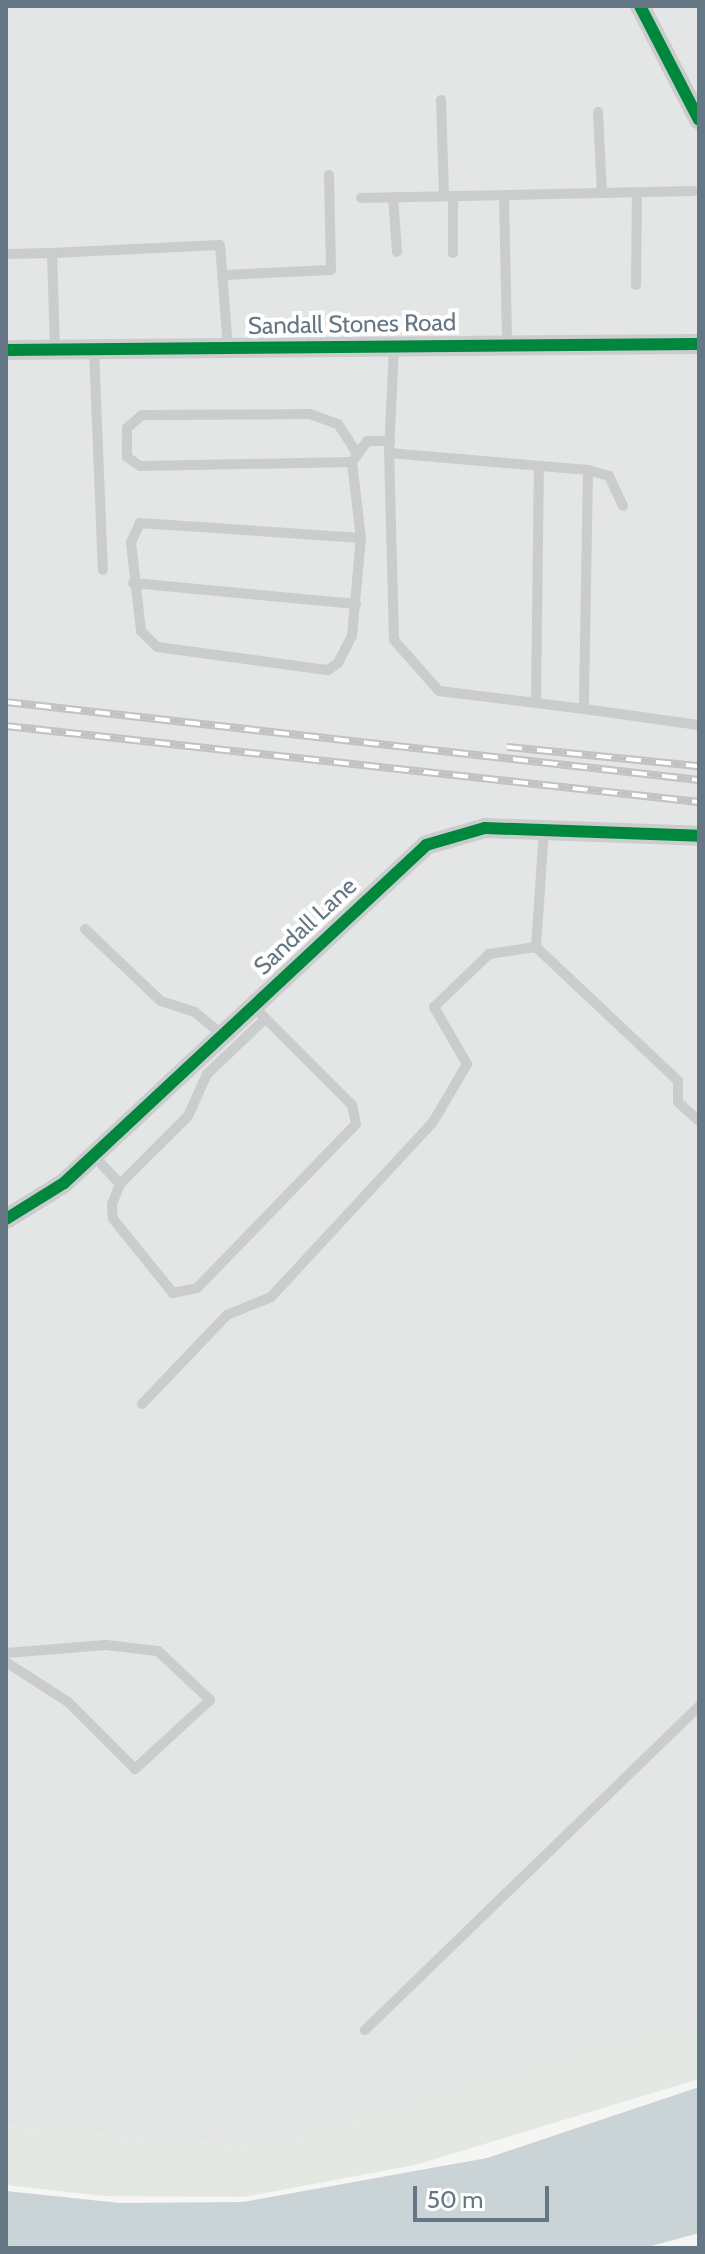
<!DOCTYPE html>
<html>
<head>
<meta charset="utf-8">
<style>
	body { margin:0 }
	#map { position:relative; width:705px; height:2254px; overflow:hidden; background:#f5f5f4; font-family:Cabin,sans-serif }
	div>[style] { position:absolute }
	.built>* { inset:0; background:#e4e5e5 }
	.green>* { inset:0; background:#e4e8e2 }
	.water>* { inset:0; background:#cad3d5 }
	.lane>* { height:10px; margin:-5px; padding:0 5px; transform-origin:5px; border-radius:5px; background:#cacccd }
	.street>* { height:20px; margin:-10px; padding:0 10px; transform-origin:10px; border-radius:10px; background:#cacccd }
	.rail>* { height:8px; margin-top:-4px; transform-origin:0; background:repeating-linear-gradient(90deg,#fff 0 15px,#c1c2c4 0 30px); box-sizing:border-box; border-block:2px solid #c1c2c4 }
	.cycleway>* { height:12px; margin:-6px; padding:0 6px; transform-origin:6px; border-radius:6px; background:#00873e }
	span { translate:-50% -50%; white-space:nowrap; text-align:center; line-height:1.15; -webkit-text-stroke:8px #fff; paint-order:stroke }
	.street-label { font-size:24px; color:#657684 }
	.frame { position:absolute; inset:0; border:8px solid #657684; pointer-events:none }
	.scale { position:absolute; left:413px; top:2186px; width:136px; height:36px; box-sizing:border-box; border:4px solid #657684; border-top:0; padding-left:10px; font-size:24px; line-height:28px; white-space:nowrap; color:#657684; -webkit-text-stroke:6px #fff; paint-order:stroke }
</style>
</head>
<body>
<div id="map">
	<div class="built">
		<div style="clip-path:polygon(6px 6px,699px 6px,699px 2022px,264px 2147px,6px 2127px)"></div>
	</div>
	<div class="green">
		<div style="clip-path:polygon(699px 2022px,699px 2079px,415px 2165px,243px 2197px,103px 2196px,6px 2185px,6px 2127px,264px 2147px)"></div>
	</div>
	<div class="water">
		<div style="clip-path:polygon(699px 2087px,699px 2233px,644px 2248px,6px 2248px,6px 2191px,120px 2203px,243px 2202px,487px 2158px)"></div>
	</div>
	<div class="lane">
		<div style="left:441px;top:100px;width:96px;rotate:88.2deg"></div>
		<div style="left:598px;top:112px;width:81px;rotate:87.2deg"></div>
		<div style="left:504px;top:195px;width:149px;rotate:88.8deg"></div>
		<div style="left:453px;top:196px;width:57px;rotate:90deg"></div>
		<div style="left:393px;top:197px;width:55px;rotate:85.8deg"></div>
		<div style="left:361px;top:198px;width:332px;rotate:-1.2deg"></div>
		<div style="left:52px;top:253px;width:168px;rotate:-2.7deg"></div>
		<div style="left:220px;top:245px;width:103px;rotate:85.6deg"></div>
		<div style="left:6px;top:254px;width:46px;rotate:-1.2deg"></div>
		<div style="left:52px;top:253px;width:96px;rotate:88.2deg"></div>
		<div style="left:223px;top:275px;width:108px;rotate:-2.7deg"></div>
		<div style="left:331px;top:270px;width:95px;rotate:-91.2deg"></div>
		<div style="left:636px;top:285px;width:93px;rotate:-89.4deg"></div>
		<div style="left:94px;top:349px;width:221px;rotate:87.7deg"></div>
		<div style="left:389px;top:453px;width:200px;rotate:4.9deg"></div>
		<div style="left:588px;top:470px;width:239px;rotate:91deg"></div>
		<div style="left:584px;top:709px;width:146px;rotate:-172.9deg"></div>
		<div style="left:439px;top:691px;width:68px;rotate:-131.4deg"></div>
		<div style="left:394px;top:640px;width:187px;rotate:-91.5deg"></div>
		<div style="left:389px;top:453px;width:106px;rotate:-87.3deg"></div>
		<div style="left:352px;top:462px;width:212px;rotate:178.9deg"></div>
		<div style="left:140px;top:466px;width:16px;rotate:-145deg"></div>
		<div style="left:127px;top:457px;width:29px;rotate:-90deg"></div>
		<div style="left:127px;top:428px;width:20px;rotate:-41deg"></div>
		<div style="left:142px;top:415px;width:168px;rotate:-0.3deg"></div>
		<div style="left:310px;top:414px;width:30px;rotate:20deg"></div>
		<div style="left:338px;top:424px;width:31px;rotate:57deg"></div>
		<div style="left:588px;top:470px;width:22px;rotate:16deg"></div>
		<div style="left:609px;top:476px;width:33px;rotate:65deg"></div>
		<div style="left:361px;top:538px;width:222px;rotate:-176.1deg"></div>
		<div style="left:140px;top:523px;width:21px;rotate:115deg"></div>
		<div style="left:131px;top:542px;width:90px;rotate:83.6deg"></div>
		<div style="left:141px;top:631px;width:23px;rotate:45deg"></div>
		<div style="left:157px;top:647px;width:173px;rotate:7.7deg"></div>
		<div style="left:328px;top:670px;width:12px;rotate:-35deg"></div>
		<div style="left:338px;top:663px;width:30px;rotate:-63deg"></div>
		<div style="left:352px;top:636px;width:98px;rotate:-84.8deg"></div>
		<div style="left:361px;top:538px;width:77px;rotate:-96.8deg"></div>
		<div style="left:352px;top:462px;width:26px;rotate:-54deg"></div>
		<div style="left:367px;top:441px;width:23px"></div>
		<div style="left:133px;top:583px;width:224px;rotate:5.4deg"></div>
		<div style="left:536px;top:703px;width:237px;rotate:-89.3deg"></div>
		<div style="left:584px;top:709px;width:116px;rotate:7.9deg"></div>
		<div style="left:544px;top:830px;width:117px;rotate:93.9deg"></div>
		<div style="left:536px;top:947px;width:195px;rotate:43.3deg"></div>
		<div style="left:678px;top:1081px;width:21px;rotate:90deg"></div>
		<div style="left:678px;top:1102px;width:28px;rotate:42deg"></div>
		<div style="left:85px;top:929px;width:105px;rotate:43.5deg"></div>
		<div style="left:161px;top:1001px;width:36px;rotate:18deg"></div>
		<div style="left:195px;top:1012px;width:34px;rotate:40deg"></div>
		<div style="left:252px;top:1006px;width:12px;rotate:42deg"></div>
		<div style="left:261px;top:1014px;width:129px;rotate:45deg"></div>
		<div style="left:352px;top:1105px;width:19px;rotate:78deg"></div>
		<div style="left:356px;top:1124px;width:228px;rotate:134.1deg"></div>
		<div style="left:197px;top:1288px;width:25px;rotate:168deg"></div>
		<div style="left:173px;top:1293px;width:95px;rotate:-129deg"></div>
		<div style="left:113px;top:1219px;width:15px;rotate:-94deg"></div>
		<div style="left:112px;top:1204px;width:22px;rotate:-68deg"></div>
		<div style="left:120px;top:1184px;width:96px;rotate:-45deg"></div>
		<div style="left:188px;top:1116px;width:46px;rotate:-65.7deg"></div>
		<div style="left:207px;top:1074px;width:80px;rotate:-43.5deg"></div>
		<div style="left:93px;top:1155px;width:40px;rotate:47deg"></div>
		<div style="left:142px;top:1404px;width:123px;rotate:-46.3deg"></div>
		<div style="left:227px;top:1315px;width:48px;rotate:-22.2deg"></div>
		<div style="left:271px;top:1297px;width:238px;rotate:-47.2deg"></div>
		<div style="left:433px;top:1122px;width:67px;rotate:-59.6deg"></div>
		<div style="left:467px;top:1064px;width:66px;rotate:-120.1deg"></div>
		<div style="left:434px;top:1007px;width:76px;rotate:-43.9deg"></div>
		<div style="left:489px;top:954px;width:48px;rotate:-8.5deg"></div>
		<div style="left:6px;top:1653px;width:100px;rotate:-4.6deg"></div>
		<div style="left:106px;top:1645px;width:52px;rotate:6.6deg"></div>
		<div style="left:158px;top:1651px;width:71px;rotate:43.3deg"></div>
		<div style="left:210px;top:1700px;width:102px;rotate:137.4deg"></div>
		<div style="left:135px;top:1769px;width:95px;rotate:-135deg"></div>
		<div style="left:68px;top:1702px;width:74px;rotate:-147.2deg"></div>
		<div style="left:365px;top:2030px;width:465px;rotate:-44.1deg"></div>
	</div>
	<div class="street">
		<div style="left:640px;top:6px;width:128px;rotate:62.6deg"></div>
		<div style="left:6px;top:350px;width:693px;rotate:-0.5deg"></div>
		<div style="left:6px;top:1219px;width:68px;rotate:-31.8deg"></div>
		<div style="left:64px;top:1183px;width:495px;rotate:-43deg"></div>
		<div style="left:426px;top:845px;width:61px;rotate:-16.1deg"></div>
		<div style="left:485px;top:828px;width:214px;rotate:2.1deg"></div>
	</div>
	<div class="rail">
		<div style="left:6px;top:702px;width:697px;rotate:6.42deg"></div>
		<div style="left:6px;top:726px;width:697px;rotate:6.26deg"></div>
		<div style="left:507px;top:747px;width:193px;rotate:5.7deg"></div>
	</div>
	<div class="cycleway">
		<div style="left:640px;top:6px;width:128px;rotate:62.6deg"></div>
		<div style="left:6px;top:350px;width:693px;rotate:-0.5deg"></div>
		<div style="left:6px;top:1219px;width:68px;rotate:-31.8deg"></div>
		<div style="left:64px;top:1183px;width:495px;rotate:-43deg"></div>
		<div style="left:426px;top:845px;width:61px;rotate:-16.1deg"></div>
		<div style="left:485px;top:828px;width:214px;rotate:2.1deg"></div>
	</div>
	<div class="street-label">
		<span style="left:352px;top:324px;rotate:-1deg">Sandall Stones Road</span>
		<span style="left:305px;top:926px;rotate:-43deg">Sandall Lane</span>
	</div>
	<div class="frame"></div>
	<div class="scale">50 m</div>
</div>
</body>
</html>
